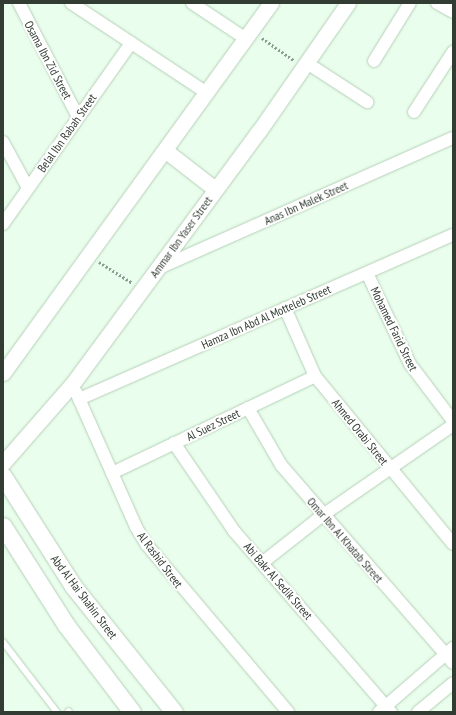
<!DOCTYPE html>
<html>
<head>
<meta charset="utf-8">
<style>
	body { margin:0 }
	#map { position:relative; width:456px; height:715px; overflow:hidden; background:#e9feec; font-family:"PT Sans Narrow",sans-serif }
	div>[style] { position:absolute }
	.path>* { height:2.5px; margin-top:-1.25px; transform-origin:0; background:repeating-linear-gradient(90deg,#8e9e90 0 2px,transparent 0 4px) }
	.roads { filter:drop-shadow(0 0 1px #b5cfb8) drop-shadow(0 0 1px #b5cfb8) }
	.service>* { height:6px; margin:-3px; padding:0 3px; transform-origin:3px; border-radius:3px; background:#fff }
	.minor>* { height:12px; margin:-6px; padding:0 6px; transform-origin:6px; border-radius:6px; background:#fff }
	.tertiary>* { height:15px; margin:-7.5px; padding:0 7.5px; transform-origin:7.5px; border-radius:7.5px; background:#fff }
	.secondary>* { height:17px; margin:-8.5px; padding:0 8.5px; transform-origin:8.5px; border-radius:8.5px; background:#fff }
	span { translate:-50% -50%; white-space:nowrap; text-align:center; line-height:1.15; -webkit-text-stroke:4px #fff; paint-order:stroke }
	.street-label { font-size:12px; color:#323c33 }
	.frame { position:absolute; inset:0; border:4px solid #323c33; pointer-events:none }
</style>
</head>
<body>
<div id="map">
	<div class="path">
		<div style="left:262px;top:38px;width:39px;rotate:35deg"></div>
		<div style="left:99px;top:262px;width:39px;rotate:32deg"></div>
	</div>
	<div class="roads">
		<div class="service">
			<div style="left:3px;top:642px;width:88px;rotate:52.4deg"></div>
			<div style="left:68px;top:712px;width:1px;rotate:-45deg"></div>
		</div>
		<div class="minor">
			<div style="left:19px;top:3px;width:128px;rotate:62.6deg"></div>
			<div style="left:71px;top:3px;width:163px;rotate:33.5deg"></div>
			<div style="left:192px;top:3px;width:65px;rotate:33.7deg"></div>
			<div style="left:437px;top:3px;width:18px;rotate:29deg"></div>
			<div style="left:374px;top:61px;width:68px;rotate:-58.2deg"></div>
			<div style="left:307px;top:63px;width:72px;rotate:33deg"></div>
			<div style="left:414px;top:112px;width:72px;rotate:-57deg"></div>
			<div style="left:3px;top:142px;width:52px;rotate:61.5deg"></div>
			<div style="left:3px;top:224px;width:222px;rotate:-54.7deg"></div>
			<div style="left:159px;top:268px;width:321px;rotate:-23.9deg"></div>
			<div style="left:367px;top:273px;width:101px;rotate:64.7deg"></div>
			<div style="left:410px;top:364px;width:71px;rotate:53deg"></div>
			<div style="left:285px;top:308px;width:74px;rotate:66.2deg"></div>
			<div style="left:315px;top:376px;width:217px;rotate:50.6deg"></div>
			<div style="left:76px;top:392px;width:148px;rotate:66deg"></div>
			<div style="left:136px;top:527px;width:21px;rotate:59deg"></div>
			<div style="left:147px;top:545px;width:219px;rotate:49.8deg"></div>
			<div style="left:79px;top:399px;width:408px;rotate:-23.7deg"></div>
			<div style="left:248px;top:408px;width:66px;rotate:59.9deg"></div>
			<div style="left:281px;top:465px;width:262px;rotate:49deg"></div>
			<div style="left:174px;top:443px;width:107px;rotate:55.7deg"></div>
			<div style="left:234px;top:531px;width:240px;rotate:49.1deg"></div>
			<div style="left:112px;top:473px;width:225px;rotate:-25.5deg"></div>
			<div style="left:262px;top:563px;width:78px;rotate:-38.2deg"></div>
			<div style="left:323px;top:515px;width:158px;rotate:-34.7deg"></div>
			<div style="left:379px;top:712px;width:98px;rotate:-40.9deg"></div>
			<div style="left:418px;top:712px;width:45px;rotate:-39.6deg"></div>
		</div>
		<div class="tertiary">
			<div style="left:166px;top:151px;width:62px;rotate:37.8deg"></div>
			<div style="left:3px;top:373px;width:457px;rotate:-54.1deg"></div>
			<div style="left:3px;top:463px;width:106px;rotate:-48.8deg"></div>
			<div style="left:73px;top:383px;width:313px;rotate:-53.6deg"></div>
			<div style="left:259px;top:131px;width:156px;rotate:-55.2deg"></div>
		</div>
		<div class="secondary">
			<div style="left:3px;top:476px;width:130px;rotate:57.5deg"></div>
			<div style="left:73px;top:586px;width:161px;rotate:51.3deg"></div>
			<div style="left:3px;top:526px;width:117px;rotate:57.5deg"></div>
			<div style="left:66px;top:625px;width:109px;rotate:52.8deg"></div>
		</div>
	</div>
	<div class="street-label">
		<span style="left:48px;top:60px;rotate:62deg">Osama Ibn Zid Street</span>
		<span style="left:67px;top:133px;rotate:-55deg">Belal Ibn Rabah Street</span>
		<span style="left:306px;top:203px;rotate:-24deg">Anas Ibn Malek Street</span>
		<span style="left:181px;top:237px;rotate:-54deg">Ammar Ibn Yaser Street</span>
		<span style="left:266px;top:317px;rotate:-24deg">Hamza Ibn Abd Al Motteleb Street</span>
		<span style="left:394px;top:329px;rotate:64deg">Mohamed Farid Street</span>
		<span style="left:213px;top:425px;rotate:-26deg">Al Suez Street</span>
		<span style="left:360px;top:432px;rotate:51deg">Ahmed Orabi Street</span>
		<span style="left:345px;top:540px;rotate:49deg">Omar Ibn Al Khatab Street</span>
		<span style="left:160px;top:560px;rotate:53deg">Al Rashid Street</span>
		<span style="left:278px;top:581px;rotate:49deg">Abi Bakr Al Sedik Street</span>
		<span style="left:84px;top:597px;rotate:53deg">Abd Al Hai Shahin Street</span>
	</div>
	<div class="frame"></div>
</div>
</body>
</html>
